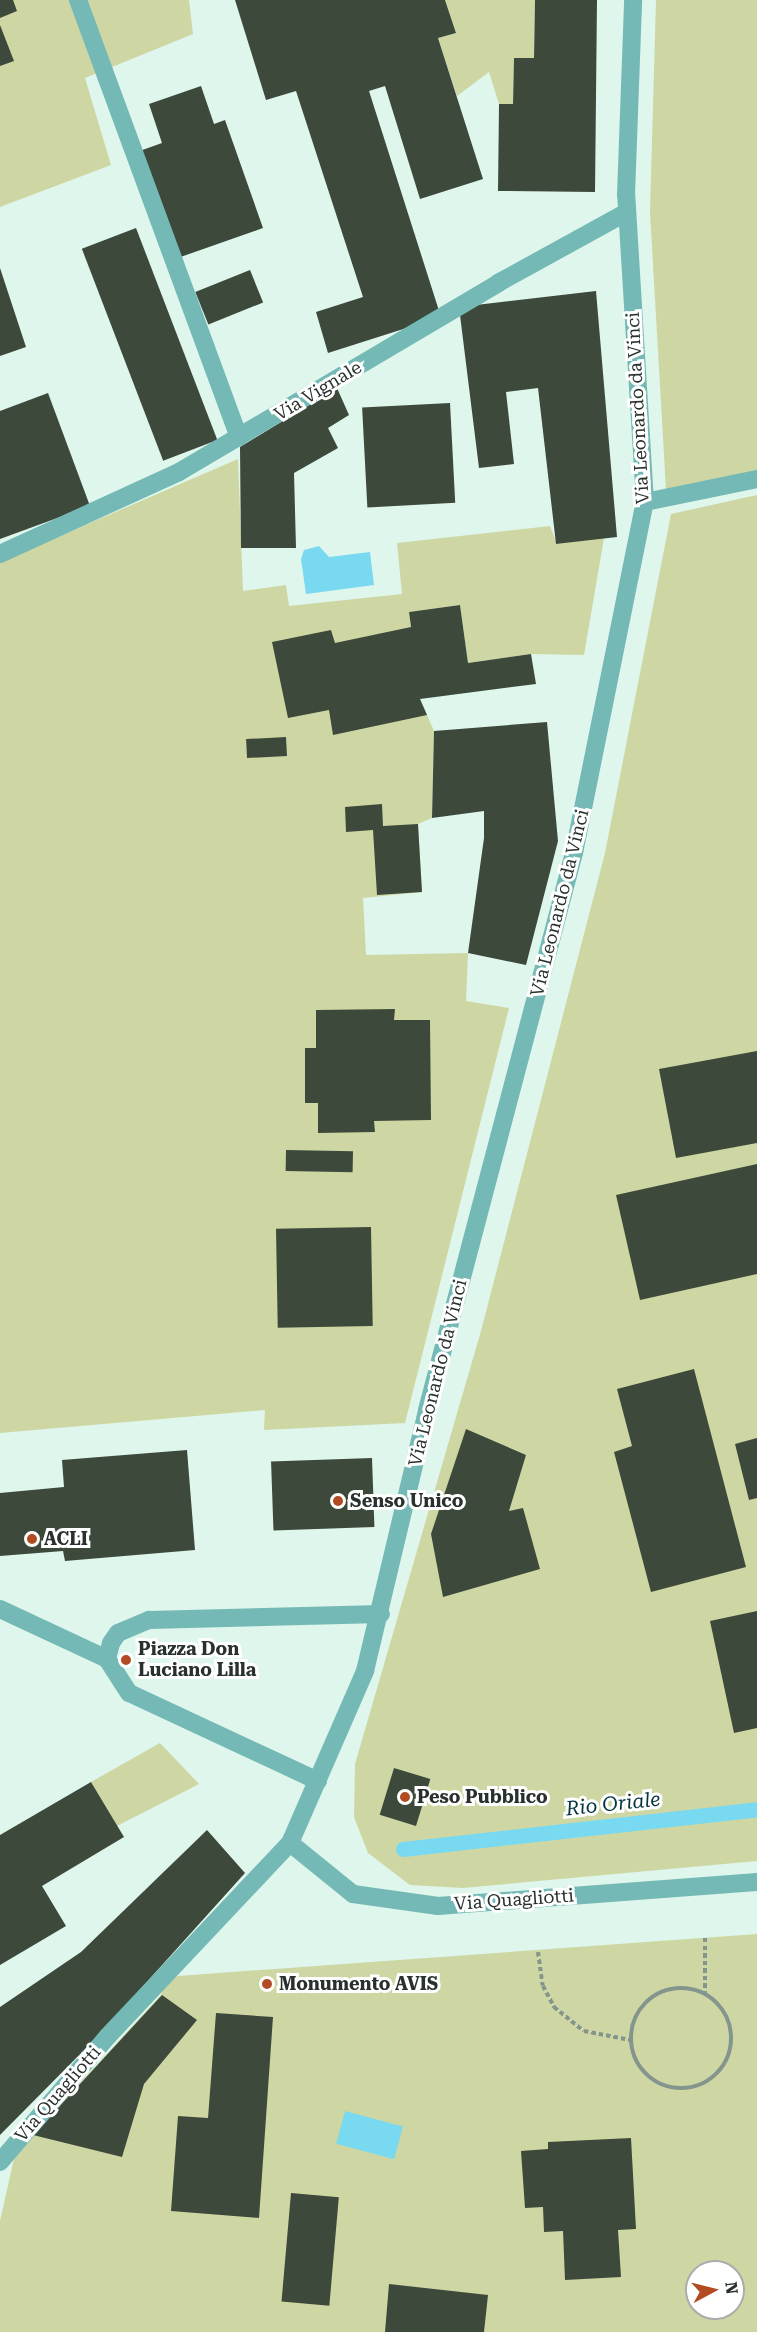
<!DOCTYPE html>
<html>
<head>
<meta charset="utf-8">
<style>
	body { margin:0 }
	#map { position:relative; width:757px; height:2332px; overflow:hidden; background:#def6eb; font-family:"Roboto Serif",serif }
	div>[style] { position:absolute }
	.green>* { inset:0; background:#ced7a3 }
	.water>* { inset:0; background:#78d9f1; transform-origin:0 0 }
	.stream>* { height:15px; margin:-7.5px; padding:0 7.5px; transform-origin:7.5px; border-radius:7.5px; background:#78d9f1 }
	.building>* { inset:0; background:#3d493a; transform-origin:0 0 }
	.path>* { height:4px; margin-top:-2px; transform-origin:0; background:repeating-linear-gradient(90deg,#84958d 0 4.5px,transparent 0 7.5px) }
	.path>.ring { margin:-2px; padding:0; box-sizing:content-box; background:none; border:4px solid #84958d; border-radius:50% }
	.minor>* { height:18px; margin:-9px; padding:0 9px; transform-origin:9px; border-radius:9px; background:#74b9b5 }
	.dots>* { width:16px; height:16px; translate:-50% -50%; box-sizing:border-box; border:3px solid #fff; border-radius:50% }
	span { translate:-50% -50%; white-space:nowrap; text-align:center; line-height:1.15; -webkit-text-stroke:6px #fff; paint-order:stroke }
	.street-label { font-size:18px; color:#28312d }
	.poi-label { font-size:18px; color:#28312d; font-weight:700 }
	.left { translate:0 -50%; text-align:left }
	.water-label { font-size:20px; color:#05353f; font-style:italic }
	.north { position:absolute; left:685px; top:2260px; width:60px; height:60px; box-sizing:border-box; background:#fff; border:2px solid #a9adab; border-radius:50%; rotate:83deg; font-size:16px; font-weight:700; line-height:24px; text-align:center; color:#28312d }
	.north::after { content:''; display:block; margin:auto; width:21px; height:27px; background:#b24b21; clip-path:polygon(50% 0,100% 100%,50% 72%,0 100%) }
</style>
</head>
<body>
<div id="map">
	<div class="green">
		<div style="clip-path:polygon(0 0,189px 0,193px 34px,85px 78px,111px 165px,0 207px)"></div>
		<div style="clip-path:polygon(445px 0,535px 0,534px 58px,514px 58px,513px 104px,499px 104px,489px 72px,457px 96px,438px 38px,456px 33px)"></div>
		<div style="clip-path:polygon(656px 0,757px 0,757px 471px,666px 490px,650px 212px)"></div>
		<div style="clip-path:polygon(238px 459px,243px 591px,286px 585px,289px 606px,402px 594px,397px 543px,550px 526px,557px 544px,604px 538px,584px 655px,531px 654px,468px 663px,460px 605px,409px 612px,420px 699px,434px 731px,432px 818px,418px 824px,422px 892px,363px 898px,366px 955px,468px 953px,466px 1001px,509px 1008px,405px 1423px,264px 1430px,265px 1410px,0 1433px,0 562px)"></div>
		<div style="clip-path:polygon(757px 495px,757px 1861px,463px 1888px,410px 1885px,368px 1853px,354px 1817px,355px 1764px,481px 1331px,605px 853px,671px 514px)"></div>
		<div style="clip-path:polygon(160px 1743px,199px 1784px,117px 1826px,91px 1782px)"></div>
		<div style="clip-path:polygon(evenodd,757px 1934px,757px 2332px,0 2332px,0 2221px,15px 2154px,161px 1995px,164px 1977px,757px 1934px,697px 2272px,733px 2272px,733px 2308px,697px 2308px,697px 2272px)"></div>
	</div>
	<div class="water">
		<div style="clip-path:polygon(319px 546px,329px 557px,370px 552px,374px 585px,306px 594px,301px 559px,304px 550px)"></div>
		<div style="left:345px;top:2111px;width:60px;height:34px;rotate:15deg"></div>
	</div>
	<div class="stream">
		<div style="left:403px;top:1849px;width:356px;rotate:-6.4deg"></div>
	</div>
	<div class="building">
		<div style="clip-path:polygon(0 0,13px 0,17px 11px,0 18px)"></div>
		<div style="clip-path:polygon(235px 0,445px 0,456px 33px,438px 38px,483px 179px,420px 199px,385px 86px,369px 91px,441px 317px,328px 353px,316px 312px,363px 297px,296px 91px,266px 100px)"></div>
		<div style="clip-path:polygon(535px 0,597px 0,595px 192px,498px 191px,499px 104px,513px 104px,514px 58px,534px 58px)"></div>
		<div style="clip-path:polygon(0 25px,14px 61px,0 66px)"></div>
		<div style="clip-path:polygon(201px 86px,214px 124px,225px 120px,263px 228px,172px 260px,134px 153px,162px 143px,149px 104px)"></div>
		<div style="left:136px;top:228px;width:227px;height:58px;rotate:69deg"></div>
		<div style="clip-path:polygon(0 268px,26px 347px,0 356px)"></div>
		<div style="left:250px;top:270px;width:35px;height:59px;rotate:68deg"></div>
		<div style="clip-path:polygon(596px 291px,617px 537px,556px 544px,538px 388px,506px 392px,514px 464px,479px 468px,459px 307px)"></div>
		<div style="clip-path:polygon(337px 388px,349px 415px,328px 428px,338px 448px,294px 473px,296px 548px,241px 548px,240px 447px)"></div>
		<div style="clip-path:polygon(48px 393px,90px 506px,0 539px,0 411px)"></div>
		<div style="left:450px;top:403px;width:100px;height:88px;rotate:87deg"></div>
		<div style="clip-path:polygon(460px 605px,468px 663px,531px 654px,536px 684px,420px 699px,427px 715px,333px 735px,329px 710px,288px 718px,272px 642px,331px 630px,335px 643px,411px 627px,409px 612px)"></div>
		<div style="clip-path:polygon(547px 722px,558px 841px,526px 965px,468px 953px,484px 838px,484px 811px,432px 818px,434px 731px)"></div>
		<div style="left:286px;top:737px;width:19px;height:40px;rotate:87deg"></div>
		<div style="clip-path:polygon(382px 804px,383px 826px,418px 824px,422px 892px,377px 895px,373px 830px,346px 832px,345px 807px)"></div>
		<div style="clip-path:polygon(395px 1009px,394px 1020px,430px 1020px,431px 1120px,374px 1121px,375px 1132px,318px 1133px,318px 1103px,305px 1103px,305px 1048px,316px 1048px,316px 1010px)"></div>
		<div style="clip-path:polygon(757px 1051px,757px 1143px,676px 1158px,659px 1069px)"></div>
		<div style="left:286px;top:1150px;width:67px;height:21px;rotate:1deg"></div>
		<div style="clip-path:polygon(757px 1164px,757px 1274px,640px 1300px,616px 1195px)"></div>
		<div style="left:371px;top:1227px;width:99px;height:95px;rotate:89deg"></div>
		<div style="clip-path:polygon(694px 1369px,746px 1567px,651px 1592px,614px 1452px,632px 1446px,617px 1389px)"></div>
		<div style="clip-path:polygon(466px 1429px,526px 1455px,509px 1511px,523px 1508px,540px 1569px,443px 1597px,431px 1534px)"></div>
		<div style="clip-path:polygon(757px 1438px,757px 1498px,749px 1500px,735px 1444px)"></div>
		<div style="clip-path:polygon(187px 1450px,195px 1550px,65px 1561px,63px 1551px,0 1556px,0 1493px,64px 1487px,62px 1460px)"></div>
		<div style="left:372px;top:1458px;width:69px;height:101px;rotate:88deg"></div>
		<div style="clip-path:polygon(757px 1611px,757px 1728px,734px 1733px,710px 1621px)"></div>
		<div style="left:394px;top:1768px;width:38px;height:49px;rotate:17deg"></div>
		<div style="clip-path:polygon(91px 1782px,124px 1837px,42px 1886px,66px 1926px,0 1965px,0 1835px)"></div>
		<div style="clip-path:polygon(207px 1830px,245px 1873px,100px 2034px,0 2135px,0 2007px,81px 1952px)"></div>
		<div style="clip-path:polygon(162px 1995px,197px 2020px,144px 2084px,122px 2157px,33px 2135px)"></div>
		<div style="clip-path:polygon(216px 2013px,273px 2017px,259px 2218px,171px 2211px,178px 2116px,208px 2118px)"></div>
		<div style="clip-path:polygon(631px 2138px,636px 2229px,618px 2230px,621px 2277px,565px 2280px,563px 2231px,544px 2232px,543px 2207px,525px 2208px,521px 2151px,548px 2149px,548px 2142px)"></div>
		<div style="left:291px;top:2193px;width:48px;height:109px;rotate:5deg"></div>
		<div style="clip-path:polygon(389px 2284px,488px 2295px,484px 2332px,385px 2332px)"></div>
	</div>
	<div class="path">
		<div style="left:705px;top:1938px;width:57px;rotate:90deg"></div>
		<div style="left:538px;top:1952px;width:34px;rotate:82deg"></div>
		<div style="left:543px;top:1986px;width:24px;rotate:62deg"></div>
		<div style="left:554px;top:2007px;width:38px;rotate:39deg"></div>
		<div style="left:584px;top:2031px;width:47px;rotate:11.1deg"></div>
		<div class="ring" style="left:631px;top:1988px;width:96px;height:96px"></div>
	</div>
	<div class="minor">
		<div style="left:78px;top:0;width:466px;rotate:69.8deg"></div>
		<div style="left:645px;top:502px;width:114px;rotate:-11.6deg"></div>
		<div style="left:0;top:554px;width:197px;rotate:-24.6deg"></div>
		<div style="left:179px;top:472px;width:371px;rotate:-30.6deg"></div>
		<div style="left:498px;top:283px;width:147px;rotate:-28.8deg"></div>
		<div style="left:0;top:1609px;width:118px;rotate:25deg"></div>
		<div style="left:318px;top:1781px;width:208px;rotate:-155deg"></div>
		<div style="left:129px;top:1693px;width:40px;rotate:-122.9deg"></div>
		<div style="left:107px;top:1659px;width:16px;rotate:-76deg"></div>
		<div style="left:111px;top:1643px;width:12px;rotate:-55deg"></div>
		<div style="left:118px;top:1633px;width:34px;rotate:-23deg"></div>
		<div style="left:149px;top:1620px;width:232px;rotate:-1.5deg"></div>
		<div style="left:290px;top:1843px;width:81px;rotate:39deg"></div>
		<div style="left:353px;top:1894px;width:86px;rotate:8deg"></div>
		<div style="left:438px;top:1906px;width:320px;rotate:-4.3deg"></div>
		<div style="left:0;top:2162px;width:166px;rotate:-49.4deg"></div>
		<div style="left:108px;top:2036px;width:265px;rotate:-46.7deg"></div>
		<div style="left:290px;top:1843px;width:188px;rotate:-66.4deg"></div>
		<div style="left:365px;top:1671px;width:268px;rotate:-76.6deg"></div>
		<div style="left:427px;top:1410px;width:576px;rotate:-75.22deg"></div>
		<div style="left:574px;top:853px;width:358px;rotate:-78.6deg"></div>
		<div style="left:645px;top:502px;width:308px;rotate:-93.5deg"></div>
		<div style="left:626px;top:195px;width:195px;rotate:-87.9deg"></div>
	</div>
	<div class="dots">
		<div style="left:338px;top:1501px;background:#b24b21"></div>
		<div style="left:32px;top:1539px;background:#b24b21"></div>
		<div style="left:126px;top:1660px;background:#b24b21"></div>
		<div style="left:405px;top:1797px;background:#b24b21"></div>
		<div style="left:267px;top:1984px;background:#b24b21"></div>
	</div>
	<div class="street-label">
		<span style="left:318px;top:391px;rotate:-31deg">Via Vignale</span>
		<span style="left:638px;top:408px;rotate:-93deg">Via Leonardo da Vinci</span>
		<span style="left:560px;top:903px;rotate:-76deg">Via Leonardo da Vinci</span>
		<span style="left:438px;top:1373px;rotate:-76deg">Via Leonardo da Vinci</span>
		<span style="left:514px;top:1900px;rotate:-4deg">Via Quagliotti</span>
		<span style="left:58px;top:2094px;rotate:-49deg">Via Quagliotti</span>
	</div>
	<div class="poi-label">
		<span class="left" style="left:350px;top:1501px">Senso Unico</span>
		<span class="left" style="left:44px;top:1539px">ACLI</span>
		<span class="left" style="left:138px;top:1660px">Piazza Don<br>Luciano Lilla</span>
		<span class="left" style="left:417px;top:1797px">Peso Pubblico</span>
		<span class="left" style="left:279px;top:1984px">Monumento AVIS</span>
	</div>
	<div class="water-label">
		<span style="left:613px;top:1804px;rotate:-6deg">Rio Oriale</span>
	</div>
	<div class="north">N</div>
</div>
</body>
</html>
